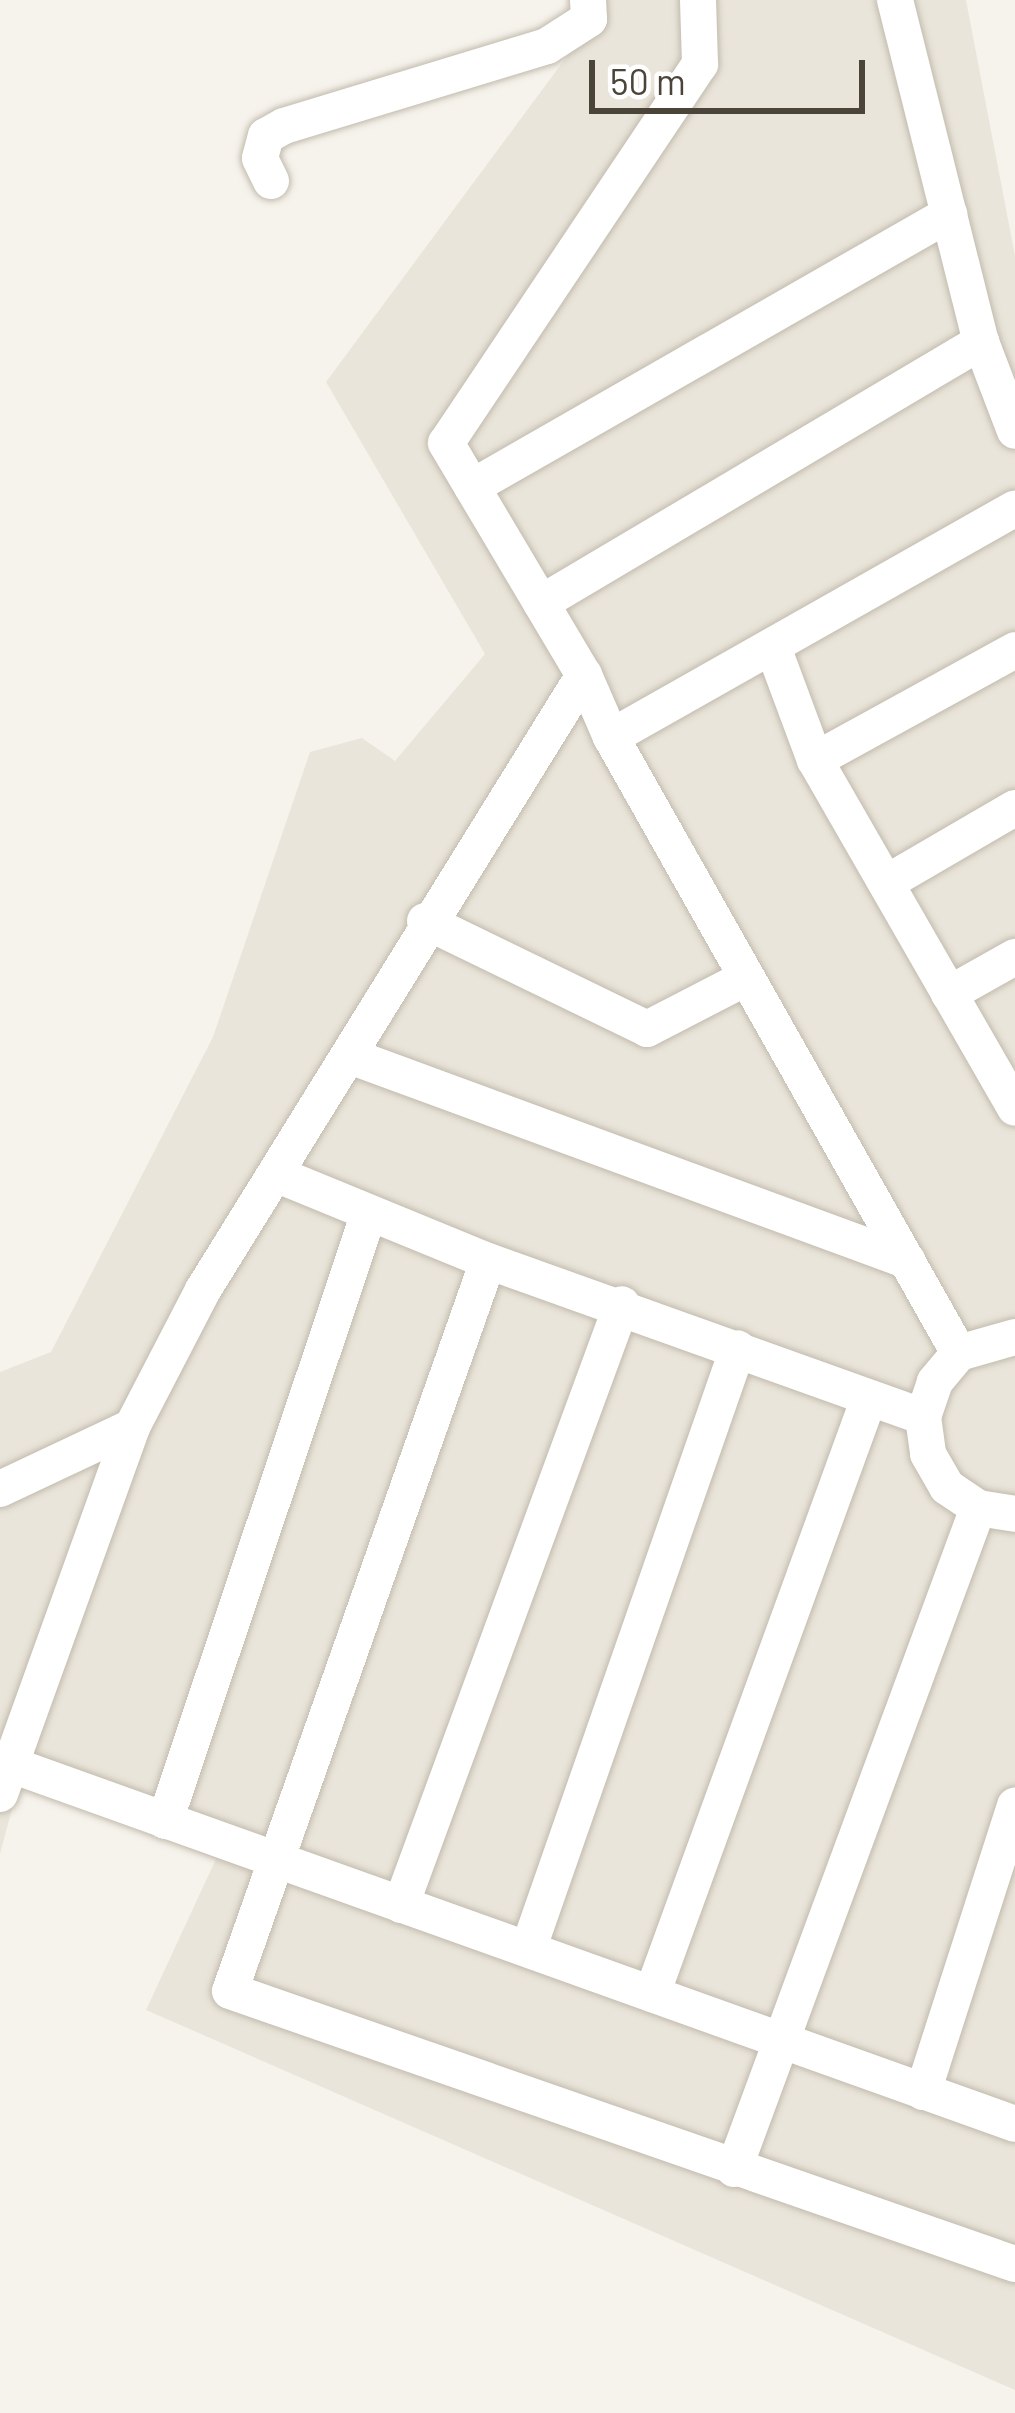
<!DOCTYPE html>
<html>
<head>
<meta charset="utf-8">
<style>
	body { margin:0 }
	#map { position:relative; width:1015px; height:2413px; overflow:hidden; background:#f6f3ec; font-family:Barlow,sans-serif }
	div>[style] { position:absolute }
	.residential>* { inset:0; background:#eae5da }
	.roads { filter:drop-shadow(0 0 3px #c2bbae) drop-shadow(0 0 3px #c2bbae) }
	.street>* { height:36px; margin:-18px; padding:0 18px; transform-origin:18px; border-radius:18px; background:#fff }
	span { translate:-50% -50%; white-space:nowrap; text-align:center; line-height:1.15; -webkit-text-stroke:10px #fff; paint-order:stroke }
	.scale { position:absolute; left:589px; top:60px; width:276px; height:54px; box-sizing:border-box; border:6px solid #4b4439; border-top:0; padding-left:15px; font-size:36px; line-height:42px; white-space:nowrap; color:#4b4439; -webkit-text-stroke:9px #fff; paint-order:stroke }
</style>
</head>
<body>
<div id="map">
	<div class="residential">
		<div style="clip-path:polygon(581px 0,966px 0,1015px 256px,1015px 2390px,146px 2010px,216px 1859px,19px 1783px,0 1854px,0 1372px,51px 1352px,213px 1037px,310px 752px,362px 738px,395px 761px,485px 654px,326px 382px,582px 36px)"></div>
	</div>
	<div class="roads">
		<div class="street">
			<div style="left:698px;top:0;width:64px;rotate:88.2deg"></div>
			<div style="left:700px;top:64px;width:456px;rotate:123.8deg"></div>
			<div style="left:446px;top:443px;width:270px;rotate:59.3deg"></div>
			<div style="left:584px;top:675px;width:68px;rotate:66.5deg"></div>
			<div style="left:611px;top:737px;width:708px;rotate:60.54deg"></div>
			<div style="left:895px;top:0;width:353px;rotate:75.9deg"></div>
			<div style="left:981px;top:342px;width:95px;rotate:69.1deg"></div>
			<div style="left:271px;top:181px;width:25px;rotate:-116deg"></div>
			<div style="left:260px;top:158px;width:23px;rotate:-75deg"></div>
			<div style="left:266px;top:136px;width:21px;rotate:-29deg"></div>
			<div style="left:284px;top:126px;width:275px;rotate:-16.9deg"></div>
			<div style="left:547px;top:46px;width:50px;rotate:-32.7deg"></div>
			<div style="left:589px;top:19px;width:19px;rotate:-93deg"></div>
			<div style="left:472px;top:487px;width:550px;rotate:-29.78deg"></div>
			<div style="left:541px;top:603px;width:512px;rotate:-30.68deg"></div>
			<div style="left:774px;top:650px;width:117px;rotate:69.6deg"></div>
			<div style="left:815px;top:760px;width:401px;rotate:60.1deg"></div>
			<div style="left:611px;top:737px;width:464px;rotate:-29.5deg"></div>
			<div style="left:815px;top:760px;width:228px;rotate:-28.8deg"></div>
			<div style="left:886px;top:883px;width:149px;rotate:-30.2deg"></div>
			<div style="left:425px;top:921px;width:247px;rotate:25.9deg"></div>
			<div style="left:647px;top:1029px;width:111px;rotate:-27.3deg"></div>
			<div style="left:949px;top:994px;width:76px;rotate:-29.3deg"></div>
			<div style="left:350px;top:1056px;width:594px;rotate:20.17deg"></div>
			<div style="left:278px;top:1175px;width:227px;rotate:22.3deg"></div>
			<div style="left:488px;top:1261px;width:462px;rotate:19.7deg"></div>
			<div style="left:488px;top:1261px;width:774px;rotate:109.46deg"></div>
			<div style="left:230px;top:1991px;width:831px;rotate:19.18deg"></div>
			<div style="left:1015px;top:1337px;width:58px;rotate:164.1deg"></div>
			<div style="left:959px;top:1353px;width:38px;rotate:130deg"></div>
			<div style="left:935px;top:1382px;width:37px;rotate:109deg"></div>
			<div style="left:923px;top:1417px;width:37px;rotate:82deg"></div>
			<div style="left:928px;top:1454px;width:38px;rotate:60deg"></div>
			<div style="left:947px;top:1487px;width:37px;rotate:34deg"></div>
			<div style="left:978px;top:1508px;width:37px;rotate:9deg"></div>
			<div style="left:0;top:1489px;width:146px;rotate:-25.2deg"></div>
			<div style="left:9px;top:1764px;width:1068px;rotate:19.69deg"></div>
			<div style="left:0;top:1794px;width:390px;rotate:-70.2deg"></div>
			<div style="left:132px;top:1427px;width:154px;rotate:-62.6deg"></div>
			<div style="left:203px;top:1290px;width:723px;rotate:-58.22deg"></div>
			<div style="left:165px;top:1821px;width:641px;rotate:-71.45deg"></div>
			<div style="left:401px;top:1905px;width:640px;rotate:-69.81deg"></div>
			<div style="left:529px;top:1947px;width:634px;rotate:-70.77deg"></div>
			<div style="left:652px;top:1994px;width:634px;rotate:-69.99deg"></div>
			<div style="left:923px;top:2092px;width:301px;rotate:-72.2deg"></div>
			<div style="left:734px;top:2169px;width:705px;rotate:-69.74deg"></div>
		</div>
	</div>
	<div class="scale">50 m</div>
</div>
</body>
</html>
